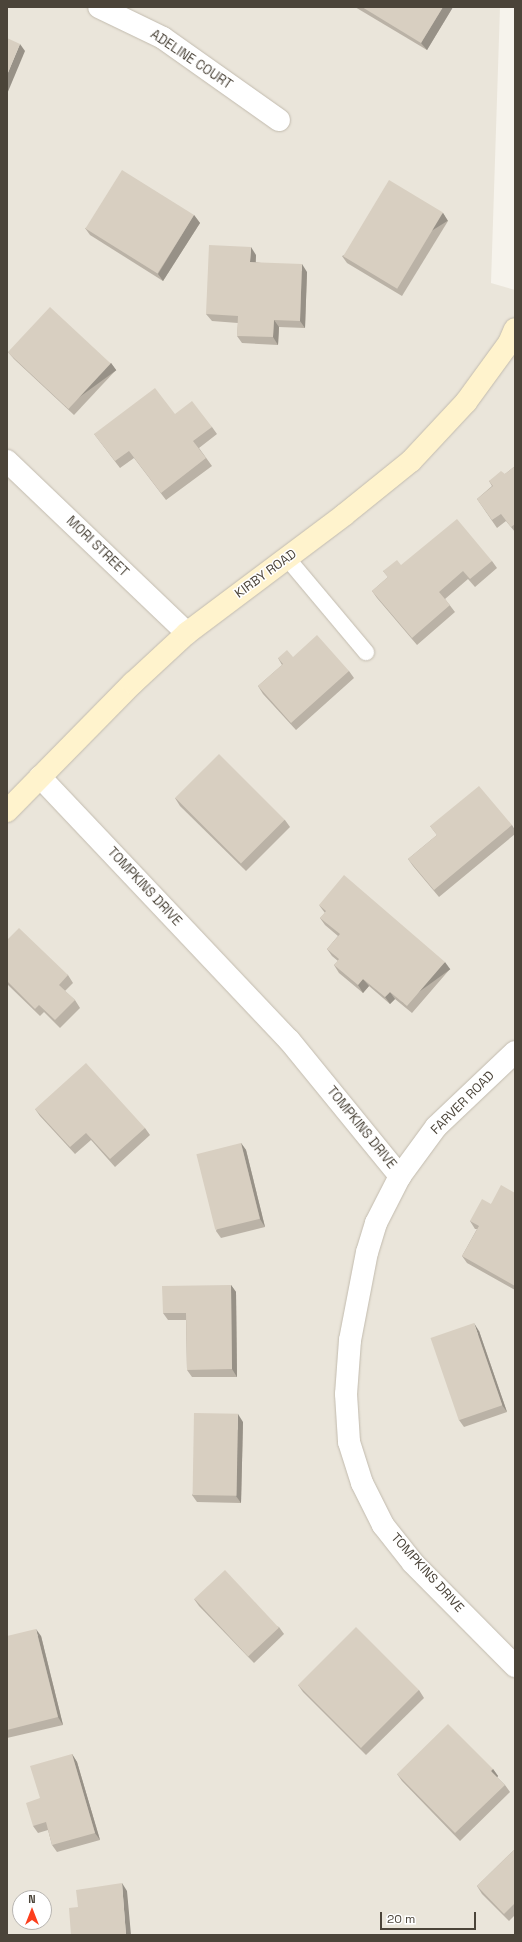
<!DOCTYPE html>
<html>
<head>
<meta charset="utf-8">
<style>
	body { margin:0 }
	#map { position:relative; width:522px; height:1942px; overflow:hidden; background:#f6f3ec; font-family:"Space Grotesk",sans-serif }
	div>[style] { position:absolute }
	.residential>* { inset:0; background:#eae5da }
	.roads { filter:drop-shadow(0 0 1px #c2bbae) drop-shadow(0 0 1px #c2bbae) }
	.service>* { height:16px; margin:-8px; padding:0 8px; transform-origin:8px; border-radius:8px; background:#fff }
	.minor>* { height:22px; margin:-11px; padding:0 11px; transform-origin:11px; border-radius:11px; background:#fff }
	.secondary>* { height:22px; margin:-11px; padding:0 11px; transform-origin:11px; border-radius:11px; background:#fff3cd }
	.wall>* { inset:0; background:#bab2a6 }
	.shaded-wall>* { inset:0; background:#979187; transform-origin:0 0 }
	.building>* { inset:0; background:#d8cfc1; transform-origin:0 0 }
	span { translate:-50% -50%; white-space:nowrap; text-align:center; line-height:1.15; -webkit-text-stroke:3px #fff; paint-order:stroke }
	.street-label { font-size:13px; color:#4b4439 }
	.frame { position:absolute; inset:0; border:8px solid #4b4439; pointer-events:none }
	.north { position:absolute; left:12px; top:1890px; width:40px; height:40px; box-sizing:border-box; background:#fff; border:1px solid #b7b4b0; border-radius:50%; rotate:0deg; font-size:11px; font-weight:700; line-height:16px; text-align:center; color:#4b4439 }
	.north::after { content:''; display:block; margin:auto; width:14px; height:18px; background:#fc3f1d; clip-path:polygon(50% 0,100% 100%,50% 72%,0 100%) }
	.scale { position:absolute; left:380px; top:1912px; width:96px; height:18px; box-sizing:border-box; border:2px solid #4b4439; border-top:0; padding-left:5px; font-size:12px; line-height:14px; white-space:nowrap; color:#4b4439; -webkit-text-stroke:3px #fff; paint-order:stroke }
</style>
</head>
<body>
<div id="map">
	<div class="residential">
		<div style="clip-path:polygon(evenodd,7px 7px,500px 7px,491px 283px,515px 290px,515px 1935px,7px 1935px,7px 7px,20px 1898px,44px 1898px,44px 1922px,20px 1922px,20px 1898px)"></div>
	</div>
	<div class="roads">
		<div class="service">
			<div style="left:287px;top:558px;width:123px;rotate:50deg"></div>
		</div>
		<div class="minor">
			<div style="left:99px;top:7px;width:71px;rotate:25.8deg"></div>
			<div style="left:163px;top:38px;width:142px;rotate:35.3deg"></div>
			<div style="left:7px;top:461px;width:249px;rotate:43.7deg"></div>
			<div style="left:40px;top:777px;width:362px;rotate:46.6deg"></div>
			<div style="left:289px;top:1040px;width:176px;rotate:50.8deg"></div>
			<div style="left:515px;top:1052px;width:109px;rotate:136.5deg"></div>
			<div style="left:436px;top:1127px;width:61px;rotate:126.3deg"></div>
			<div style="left:400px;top:1176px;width:53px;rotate:117.1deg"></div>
			<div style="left:376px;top:1223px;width:30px;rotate:107deg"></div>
			<div style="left:367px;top:1252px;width:90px;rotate:100.9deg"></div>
			<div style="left:350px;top:1340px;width:54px;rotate:94.2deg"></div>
			<div style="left:346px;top:1394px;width:48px;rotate:86.4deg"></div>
			<div style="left:349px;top:1442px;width:43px;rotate:72.4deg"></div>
			<div style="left:362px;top:1483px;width:47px;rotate:63.4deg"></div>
			<div style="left:383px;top:1525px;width:48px;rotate:51.7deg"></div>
			<div style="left:413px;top:1563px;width:145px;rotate:45.3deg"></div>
		</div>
		<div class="secondary">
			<div style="left:7px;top:811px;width:180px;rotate:-45.5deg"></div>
			<div style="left:133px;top:683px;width:74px;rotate:-42.8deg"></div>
			<div style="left:187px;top:633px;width:196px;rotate:-36.9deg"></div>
			<div style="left:344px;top:515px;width:86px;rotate:-38.9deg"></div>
			<div style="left:411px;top:461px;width:81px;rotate:-47deg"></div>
			<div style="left:466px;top:402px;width:73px;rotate:-53.9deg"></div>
			<div style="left:509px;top:343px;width:15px;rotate:-67deg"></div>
		</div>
	</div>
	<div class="wall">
		<div style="clip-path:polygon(355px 7px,453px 7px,427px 50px)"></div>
		<div style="clip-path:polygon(443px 213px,448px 221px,402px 296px,347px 263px,342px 256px)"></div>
		<div style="clip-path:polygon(194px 215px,200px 223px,163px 281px,90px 235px,85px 228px)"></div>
		<div style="clip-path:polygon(256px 255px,256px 262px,307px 272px,305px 328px,279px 327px,278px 345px,242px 343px,237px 336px,238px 323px,212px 321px,206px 314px)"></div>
		<div style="clip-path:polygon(8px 352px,111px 363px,116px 370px,74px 415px,14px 359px)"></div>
		<div style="clip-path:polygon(175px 414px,212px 427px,217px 434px,199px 448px,212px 466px,166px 500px,134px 458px,120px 468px,94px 434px)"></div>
		<div style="clip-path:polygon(515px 466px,515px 532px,506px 521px,497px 528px,477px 499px,492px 486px,489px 481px,505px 474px)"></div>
		<div style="clip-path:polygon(492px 561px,497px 568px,475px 587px,468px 579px,445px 599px,455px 612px,417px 645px,377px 598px,372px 591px,388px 577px,383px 571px,401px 565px)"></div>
		<div style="clip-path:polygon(278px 658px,349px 671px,354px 678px,296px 730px,263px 694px,258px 686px,282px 665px)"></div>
		<div style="clip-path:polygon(175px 798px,285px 820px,290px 827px,246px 871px,180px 806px)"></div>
		<div style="clip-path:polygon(512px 825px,515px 830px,515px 834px,439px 897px,413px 866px,408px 859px,437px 835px,430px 826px)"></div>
		<div style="clip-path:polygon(319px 905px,450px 969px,412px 1013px,395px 999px,390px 1004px,369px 986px,363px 993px,339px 973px,334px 965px,338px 961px,332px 956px,327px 949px,338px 936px,325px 925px,320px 918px,325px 913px)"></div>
		<div style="clip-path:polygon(7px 940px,68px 975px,73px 983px,65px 991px,75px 1000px,80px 1008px,60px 1028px,44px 1012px,40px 1016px,7px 984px)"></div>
		<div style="clip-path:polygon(35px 1109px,145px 1128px,150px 1135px,115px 1167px,91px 1140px,75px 1154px,40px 1116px)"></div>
		<div style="clip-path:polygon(241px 1143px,246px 1150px,265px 1227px,221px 1238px,216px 1231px)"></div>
		<div style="clip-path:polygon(515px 1193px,515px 1290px,467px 1263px,462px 1256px,477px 1229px,475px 1229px,470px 1221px,491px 1204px)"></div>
		<div style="clip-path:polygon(231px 1285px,236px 1292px,237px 1377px,192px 1377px,187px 1370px,186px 1320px,168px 1320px,163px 1313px)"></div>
		<div style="clip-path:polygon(479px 1331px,507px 1412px,464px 1427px,459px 1420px)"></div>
		<div style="clip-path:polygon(243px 1422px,241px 1503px,197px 1502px,192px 1495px)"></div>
		<div style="clip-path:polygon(194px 1599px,279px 1627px,284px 1634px,254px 1663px,199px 1606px)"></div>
		<div style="clip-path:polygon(7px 1636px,41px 1636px,63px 1725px,7px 1738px)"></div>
		<div style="clip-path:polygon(298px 1685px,419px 1690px,424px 1698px,366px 1755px,303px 1692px)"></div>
		<div style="clip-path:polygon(72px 1754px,77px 1762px,100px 1840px,57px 1852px,52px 1845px,48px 1830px,38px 1833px,33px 1826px,40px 1798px)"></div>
		<div style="clip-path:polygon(493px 1769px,498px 1776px,497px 1777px,505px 1785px,510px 1792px,460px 1841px,402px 1781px,397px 1774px)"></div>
		<div style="clip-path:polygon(515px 1849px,515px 1915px,509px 1921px,482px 1894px,477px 1886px)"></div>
	</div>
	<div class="shaded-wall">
		<div style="clip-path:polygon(443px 7px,453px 7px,427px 50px,421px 43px)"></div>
		<div style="clip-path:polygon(20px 44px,25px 51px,7px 94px,7px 75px)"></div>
		<div style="left:443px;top:213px;width:9px;height:89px;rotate:58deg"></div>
		<div style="clip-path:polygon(194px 215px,200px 223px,163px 281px,158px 274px)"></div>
		<div style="clip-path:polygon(251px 247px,256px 255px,255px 269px,250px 262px)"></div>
		<div style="clip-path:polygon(302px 264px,307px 272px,305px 328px,300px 321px)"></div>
		<div style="clip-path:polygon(274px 320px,279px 327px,278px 345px,273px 337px)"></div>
		<div style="left:111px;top:363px;width:9px;height:62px;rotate:54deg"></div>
		<div style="left:445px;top:962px;width:9px;height:58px;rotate:54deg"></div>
		<div style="clip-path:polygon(363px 979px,369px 986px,363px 993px,358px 985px)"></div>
		<div style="clip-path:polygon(390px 992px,395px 999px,390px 1004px,385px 997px)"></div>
		<div style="clip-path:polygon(241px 1143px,246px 1150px,265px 1227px,260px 1219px)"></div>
		<div style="clip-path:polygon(231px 1285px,236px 1292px,237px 1377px,232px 1369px)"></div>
		<div style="clip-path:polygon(474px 1323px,479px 1331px,507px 1412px,502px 1405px)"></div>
		<div style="clip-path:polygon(238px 1414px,243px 1422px,241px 1503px,236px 1496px)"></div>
		<div style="clip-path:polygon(36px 1629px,41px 1636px,63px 1725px,58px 1717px)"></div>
		<div style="clip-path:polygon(72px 1754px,77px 1762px,100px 1840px,95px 1833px)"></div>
		<div style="clip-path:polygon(493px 1769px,498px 1776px,496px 1779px,491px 1771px)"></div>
		<div style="clip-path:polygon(122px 1883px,127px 1891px,131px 1935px,126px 1935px)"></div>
	</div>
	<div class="building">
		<div style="clip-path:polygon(362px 7px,443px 7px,421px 43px)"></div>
		<div style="clip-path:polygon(7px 38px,20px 44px,7px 75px)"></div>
		<div style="left:122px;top:170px;width:85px;height:69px;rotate:32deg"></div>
		<div style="left:389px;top:180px;width:63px;height:89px;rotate:31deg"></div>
		<div style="clip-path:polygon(209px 245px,251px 247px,250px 262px,302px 264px,300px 321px,274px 320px,273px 337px,237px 336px,238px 316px,206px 314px)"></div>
		<div style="left:50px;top:307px;width:83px;height:62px;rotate:43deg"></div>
		<div style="clip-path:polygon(155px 388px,175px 414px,192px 401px,212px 427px,193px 441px,206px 458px,161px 493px,129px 451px,115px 461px,94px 434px)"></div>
		<div style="clip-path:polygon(515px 466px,515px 524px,511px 527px,501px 514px,492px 520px,477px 499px,493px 486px,489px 481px,501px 471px,505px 474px)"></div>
		<div style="clip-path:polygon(457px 519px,492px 561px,470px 579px,463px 571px,439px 592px,450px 605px,412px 638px,372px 591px,388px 577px,383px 571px,397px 560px,401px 565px)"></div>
		<div style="clip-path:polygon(317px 635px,349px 671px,291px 723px,258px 686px,283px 664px,278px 658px,287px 650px,293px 657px)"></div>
		<div style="left:219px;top:754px;width:93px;height:62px;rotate:45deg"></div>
		<div style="clip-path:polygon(479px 786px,512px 825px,434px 890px,408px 859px,437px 835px,430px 826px)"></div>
		<div style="clip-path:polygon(344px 875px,445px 962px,407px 1006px,390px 992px,385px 997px,363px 979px,358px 985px,334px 965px,339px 959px,327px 949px,340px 934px,320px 918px,326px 911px,319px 905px)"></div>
		<div style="clip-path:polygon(19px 928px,68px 975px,59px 985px,75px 1000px,55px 1020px,39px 1005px,35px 1009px,7px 981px,7px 940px)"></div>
		<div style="clip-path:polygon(86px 1063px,145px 1128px,110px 1159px,86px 1133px,70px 1147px,35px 1109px)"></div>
		<div style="left:241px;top:1143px;width:78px;height:46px;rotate:76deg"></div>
		<div style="clip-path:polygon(501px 1185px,515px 1193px,515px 1286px,462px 1256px,479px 1226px,470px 1221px,482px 1199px,491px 1204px)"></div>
		<div style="clip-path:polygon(231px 1285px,232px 1369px,187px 1370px,186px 1313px,163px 1313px,162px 1286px)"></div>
		<div style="left:474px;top:1323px;width:87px;height:46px;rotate:71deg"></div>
		<div style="left:194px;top:1413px;width:44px;height:82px;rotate:1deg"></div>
		<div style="left:225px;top:1570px;width:79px;height:42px;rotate:47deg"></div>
		<div style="left:356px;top:1627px;width:89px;height:82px;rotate:45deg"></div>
		<div style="clip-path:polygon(36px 1629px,58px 1717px,7px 1730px,7px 1636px)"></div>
		<div style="clip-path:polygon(448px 1724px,493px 1769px,491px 1771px,505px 1785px,455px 1833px,397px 1774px)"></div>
		<div style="clip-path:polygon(72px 1754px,95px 1833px,52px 1845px,46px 1822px,33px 1826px,26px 1803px,40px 1798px,30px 1766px)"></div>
		<div style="clip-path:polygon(515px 1849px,515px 1903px,504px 1914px,477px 1886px)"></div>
		<div style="clip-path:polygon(122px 1883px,126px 1935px,71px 1935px,69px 1908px,78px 1907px,76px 1890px)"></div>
	</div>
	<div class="street-label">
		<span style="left:191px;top:60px;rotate:34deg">ADELINE COURT</span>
		<span style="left:97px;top:547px;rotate:44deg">MORI STREET</span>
		<span style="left:266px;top:574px;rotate:-36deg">KIRBY ROAD</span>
		<span style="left:144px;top:887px;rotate:47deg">TOMPKINS DRIVE</span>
		<span style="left:463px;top:1103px;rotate:-45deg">FARVER ROAD</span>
		<span style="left:361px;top:1128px;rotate:51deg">TOMPKINS DRIVE</span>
		<span style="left:427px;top:1573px;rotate:48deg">TOMPKINS DRIVE</span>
	</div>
	<div class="frame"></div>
	<div class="north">N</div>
	<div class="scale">20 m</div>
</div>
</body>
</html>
